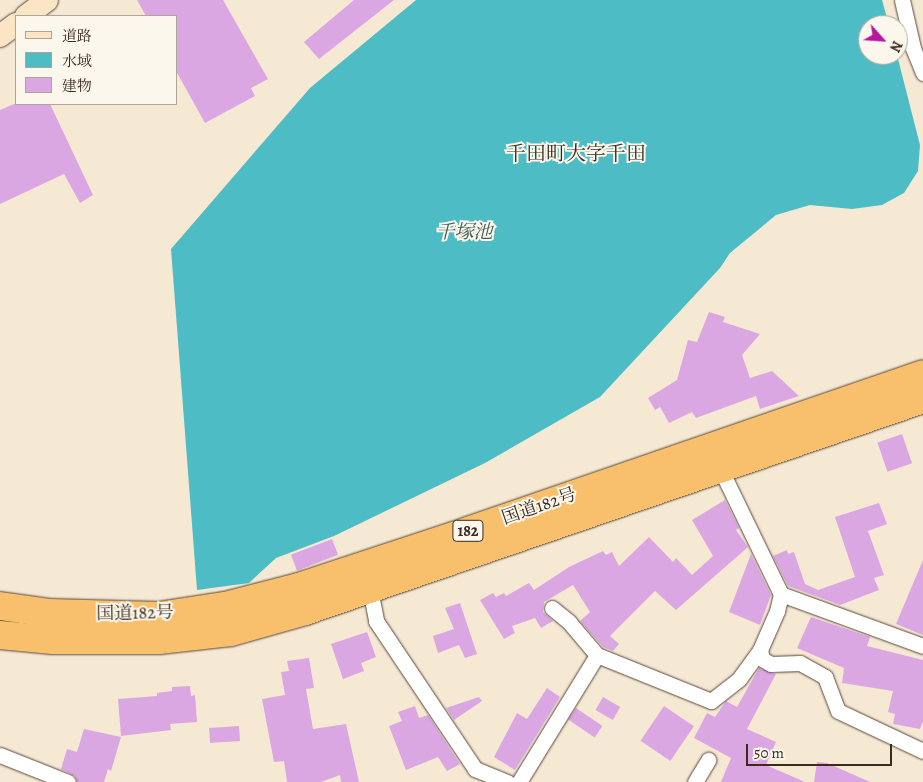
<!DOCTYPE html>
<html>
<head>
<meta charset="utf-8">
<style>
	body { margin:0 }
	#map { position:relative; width:923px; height:782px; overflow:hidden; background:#f6e9d4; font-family:Alegreya,"Noto Serif JP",serif }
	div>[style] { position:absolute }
	.water>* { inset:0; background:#4ebcc4 }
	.building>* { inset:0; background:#dba7e3; transform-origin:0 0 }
	.roads { filter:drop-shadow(0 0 1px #574739) drop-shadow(0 0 1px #574739) }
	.street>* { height:15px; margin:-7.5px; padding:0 7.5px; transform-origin:7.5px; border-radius:7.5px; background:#fff }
	.secondary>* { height:22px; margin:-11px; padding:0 11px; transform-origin:11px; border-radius:11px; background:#fce5c4 }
	.highway>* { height:28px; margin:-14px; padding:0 14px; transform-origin:14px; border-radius:14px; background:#f8bf6c }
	span { translate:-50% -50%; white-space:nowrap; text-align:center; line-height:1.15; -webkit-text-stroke:4px #fbf7ec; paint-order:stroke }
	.shield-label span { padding:1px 4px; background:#fbf7ec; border:1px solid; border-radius:4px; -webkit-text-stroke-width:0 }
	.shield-label { font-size:16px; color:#3b2a1e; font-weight:700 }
	.street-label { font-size:18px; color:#3b2a1e }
	.water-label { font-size:19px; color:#425d58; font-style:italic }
	.quarter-label { font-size:20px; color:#3b2a1e }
	.legend { position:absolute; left:15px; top:15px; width:162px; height:90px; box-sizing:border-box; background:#fbf7ec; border:1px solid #aea59a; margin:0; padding:6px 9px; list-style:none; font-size:15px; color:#3b2a1e }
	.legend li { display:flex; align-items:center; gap:10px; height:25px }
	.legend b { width:25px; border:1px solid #aea59a }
	.north { position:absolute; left:858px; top:15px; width:50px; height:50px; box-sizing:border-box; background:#fbf7ec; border:1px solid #aea59a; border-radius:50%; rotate:116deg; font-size:14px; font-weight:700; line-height:20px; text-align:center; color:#3b2a1e }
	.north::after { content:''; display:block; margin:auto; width:18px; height:22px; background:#b5179e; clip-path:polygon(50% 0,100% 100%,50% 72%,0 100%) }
	.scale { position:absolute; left:746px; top:744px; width:146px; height:22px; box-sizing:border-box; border:2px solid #3b2a1e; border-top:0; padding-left:6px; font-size:15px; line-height:18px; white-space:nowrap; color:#3b2a1e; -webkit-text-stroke:4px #fbf7ec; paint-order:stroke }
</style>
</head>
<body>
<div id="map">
	<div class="water">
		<div style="clip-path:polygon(416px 0,882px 0,889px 25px,868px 25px,868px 55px,897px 55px,920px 145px,918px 171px,904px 193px,882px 205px,852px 209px,810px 205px,776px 215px,730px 253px,720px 268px,600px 397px,485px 463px,334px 536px,276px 558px,249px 583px,197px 590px,171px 249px,310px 88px)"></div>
	</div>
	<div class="building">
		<div style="clip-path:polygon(137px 0,223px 0,268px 79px,251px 88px,255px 96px,205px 123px,176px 71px,176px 16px,146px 16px)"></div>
		<div style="clip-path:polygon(354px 0,394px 0,319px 59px,304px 42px)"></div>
		<div style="clip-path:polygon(14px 104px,50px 104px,93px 195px,80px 203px,64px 174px,0 204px,0 110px)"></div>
		<div style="clip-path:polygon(709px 312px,725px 317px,723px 322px,760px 334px,742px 355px,750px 378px,772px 371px,799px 396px,760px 409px,756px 396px,696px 418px,692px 412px,669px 423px,660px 407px,655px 410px,648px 398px,677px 380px,688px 340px,697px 342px)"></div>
		<div style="left:902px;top:434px;width:31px;height:26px;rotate:71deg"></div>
		<div style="clip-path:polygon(725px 500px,739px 528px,736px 530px,748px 547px,676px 610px,655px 591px,610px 636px,619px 644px,613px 651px,603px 647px,580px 621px,590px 612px,573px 585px,544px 602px,543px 612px,553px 621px,541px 628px,535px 618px,512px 626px,515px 633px,504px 639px,480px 600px,493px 593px,496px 597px,504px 593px,506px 596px,529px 583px,534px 590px,569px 567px,603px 551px,606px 555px,612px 552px,619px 566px,649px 537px,673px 562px,676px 558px,692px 575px,713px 556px,692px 520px)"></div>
		<div style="clip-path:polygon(879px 503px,887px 524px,868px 531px,884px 575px,874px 578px,879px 590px,840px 605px,788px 586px,773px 556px,787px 550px,788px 554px,794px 552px,805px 584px,818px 590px,855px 577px,835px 517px)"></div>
		<div style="left:332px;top:539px;width:17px;height:44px;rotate:69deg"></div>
		<div style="clip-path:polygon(751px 554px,771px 595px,760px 625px,729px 612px)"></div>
		<div style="clip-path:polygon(923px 560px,923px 635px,896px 624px)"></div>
		<div style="clip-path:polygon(460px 603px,477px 654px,465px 658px,459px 645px,438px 653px,433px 636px,454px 629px,445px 608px)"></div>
		<div style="clip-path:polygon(811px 617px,870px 637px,867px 646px,923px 660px,923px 721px,920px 729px,893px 724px,895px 714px,888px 712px,893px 691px,842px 683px,844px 668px,797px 648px)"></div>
		<div style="clip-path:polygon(367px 632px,376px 657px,361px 663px,364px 671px,343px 679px,331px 644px)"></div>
		<div style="clip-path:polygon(309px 658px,314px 688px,306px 689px,313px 729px,346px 724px,359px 782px,341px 782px,340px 775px,321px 782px,287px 782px,284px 761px,274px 762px,262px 699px,285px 695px,281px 672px,289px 671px,287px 661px)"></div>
		<div style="clip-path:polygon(759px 668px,776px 674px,747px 729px,776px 742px,766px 765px,805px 782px,721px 782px,731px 758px,694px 738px,707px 713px,715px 717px,726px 701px,737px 707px)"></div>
		<div style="clip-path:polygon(190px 686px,191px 696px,195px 695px,197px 722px,170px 724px,171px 730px,121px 736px,118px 699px,157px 696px,157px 693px,172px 691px,172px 687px)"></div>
		<div style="clip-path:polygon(547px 688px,560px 697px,515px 770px,494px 757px,517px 713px,527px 719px)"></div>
		<div style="clip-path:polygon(479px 697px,482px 701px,454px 720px,446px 708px)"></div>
		<div style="left:603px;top:697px;width:20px;height:15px;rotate:30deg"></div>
		<div style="clip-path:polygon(415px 706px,419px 718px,428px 715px,460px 764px,447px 771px,438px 757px,406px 770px,389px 726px,402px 721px,398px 712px)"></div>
		<div style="left:664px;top:706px;width:36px;height:42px;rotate:34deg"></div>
		<div style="left:576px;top:708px;width:32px;height:14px;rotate:34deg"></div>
		<div style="left:239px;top:726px;width:15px;height:30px;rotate:86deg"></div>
		<div style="clip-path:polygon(84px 729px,121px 737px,111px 771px,108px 769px,104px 782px,77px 782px,75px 776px,61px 769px,67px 749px,77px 752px)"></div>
		<div style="clip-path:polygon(817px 762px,827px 763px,870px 782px,814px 782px)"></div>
	</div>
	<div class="roads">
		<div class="street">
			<div style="left:902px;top:0;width:49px;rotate:77.1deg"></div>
			<div style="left:913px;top:48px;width:27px;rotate:68deg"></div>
			<div style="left:720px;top:468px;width:140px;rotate:64.2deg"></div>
			<div style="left:781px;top:594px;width:17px;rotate:103deg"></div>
			<div style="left:777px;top:611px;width:43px;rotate:113.6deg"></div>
			<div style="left:760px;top:650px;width:9px;rotate:77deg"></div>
			<div style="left:762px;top:659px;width:10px;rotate:29deg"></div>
			<div style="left:771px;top:664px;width:29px;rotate:-2deg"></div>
			<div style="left:800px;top:663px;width:29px;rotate:29deg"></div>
			<div style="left:825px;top:677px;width:36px;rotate:69deg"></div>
			<div style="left:838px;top:711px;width:94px;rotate:25.2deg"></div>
			<div style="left:370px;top:589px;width:33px;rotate:79deg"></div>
			<div style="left:376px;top:621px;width:178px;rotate:56.2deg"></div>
			<div style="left:475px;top:769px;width:35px;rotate:22deg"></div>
			<div style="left:781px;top:594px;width:151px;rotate:20.1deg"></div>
			<div style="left:552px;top:608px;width:22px;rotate:39deg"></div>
			<div style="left:569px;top:622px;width:43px;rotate:49.7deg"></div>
			<div style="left:597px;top:655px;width:123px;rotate:22deg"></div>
			<div style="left:711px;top:701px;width:36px;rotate:-38deg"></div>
			<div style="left:739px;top:679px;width:36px;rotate:-54deg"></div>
			<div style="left:0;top:755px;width:73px;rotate:21.7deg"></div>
			<div style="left:519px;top:782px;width:149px;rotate:-58.4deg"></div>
			<div style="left:695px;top:782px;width:26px;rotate:-59deg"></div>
		</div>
		<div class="secondary">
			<div style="left:26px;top:16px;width:26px;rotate:-37deg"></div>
			<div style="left:0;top:36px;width:20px;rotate:-37deg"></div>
		</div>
		<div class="highway">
			<div style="left:0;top:606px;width:49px;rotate:8.1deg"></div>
			<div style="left:49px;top:613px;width:109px;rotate:1.6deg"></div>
			<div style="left:158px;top:616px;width:68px;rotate:-8.5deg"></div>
			<div style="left:225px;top:606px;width:76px;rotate:-14.4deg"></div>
			<div style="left:299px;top:587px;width:178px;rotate:-18.3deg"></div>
			<div style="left:468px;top:531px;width:481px;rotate:-19deg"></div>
			<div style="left:0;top:635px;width:53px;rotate:5.4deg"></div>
			<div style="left:53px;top:640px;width:106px"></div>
			<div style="left:159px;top:640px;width:72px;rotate:-6.3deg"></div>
			<div style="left:231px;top:632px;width:77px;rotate:-15.8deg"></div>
			<div style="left:305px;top:611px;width:653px;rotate:-18.93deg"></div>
		</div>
	</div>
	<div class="shield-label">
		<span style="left:468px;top:531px">182</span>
	</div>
	<div class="street-label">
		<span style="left:539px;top:506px;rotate:-19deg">国道182号</span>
		<span style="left:135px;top:613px;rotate:-1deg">国道182号</span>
	</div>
	<div class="water-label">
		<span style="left:464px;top:233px">千塚池</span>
	</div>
	<div class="quarter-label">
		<span style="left:576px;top:153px">千田町大字千田</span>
	</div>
	<ul class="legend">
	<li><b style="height:6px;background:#fce5c4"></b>道路</li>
	<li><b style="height:14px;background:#4ebcc4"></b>水域</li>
	<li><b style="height:14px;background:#dba7e3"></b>建物</li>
	</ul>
	<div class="north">N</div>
	<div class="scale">50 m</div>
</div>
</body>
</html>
